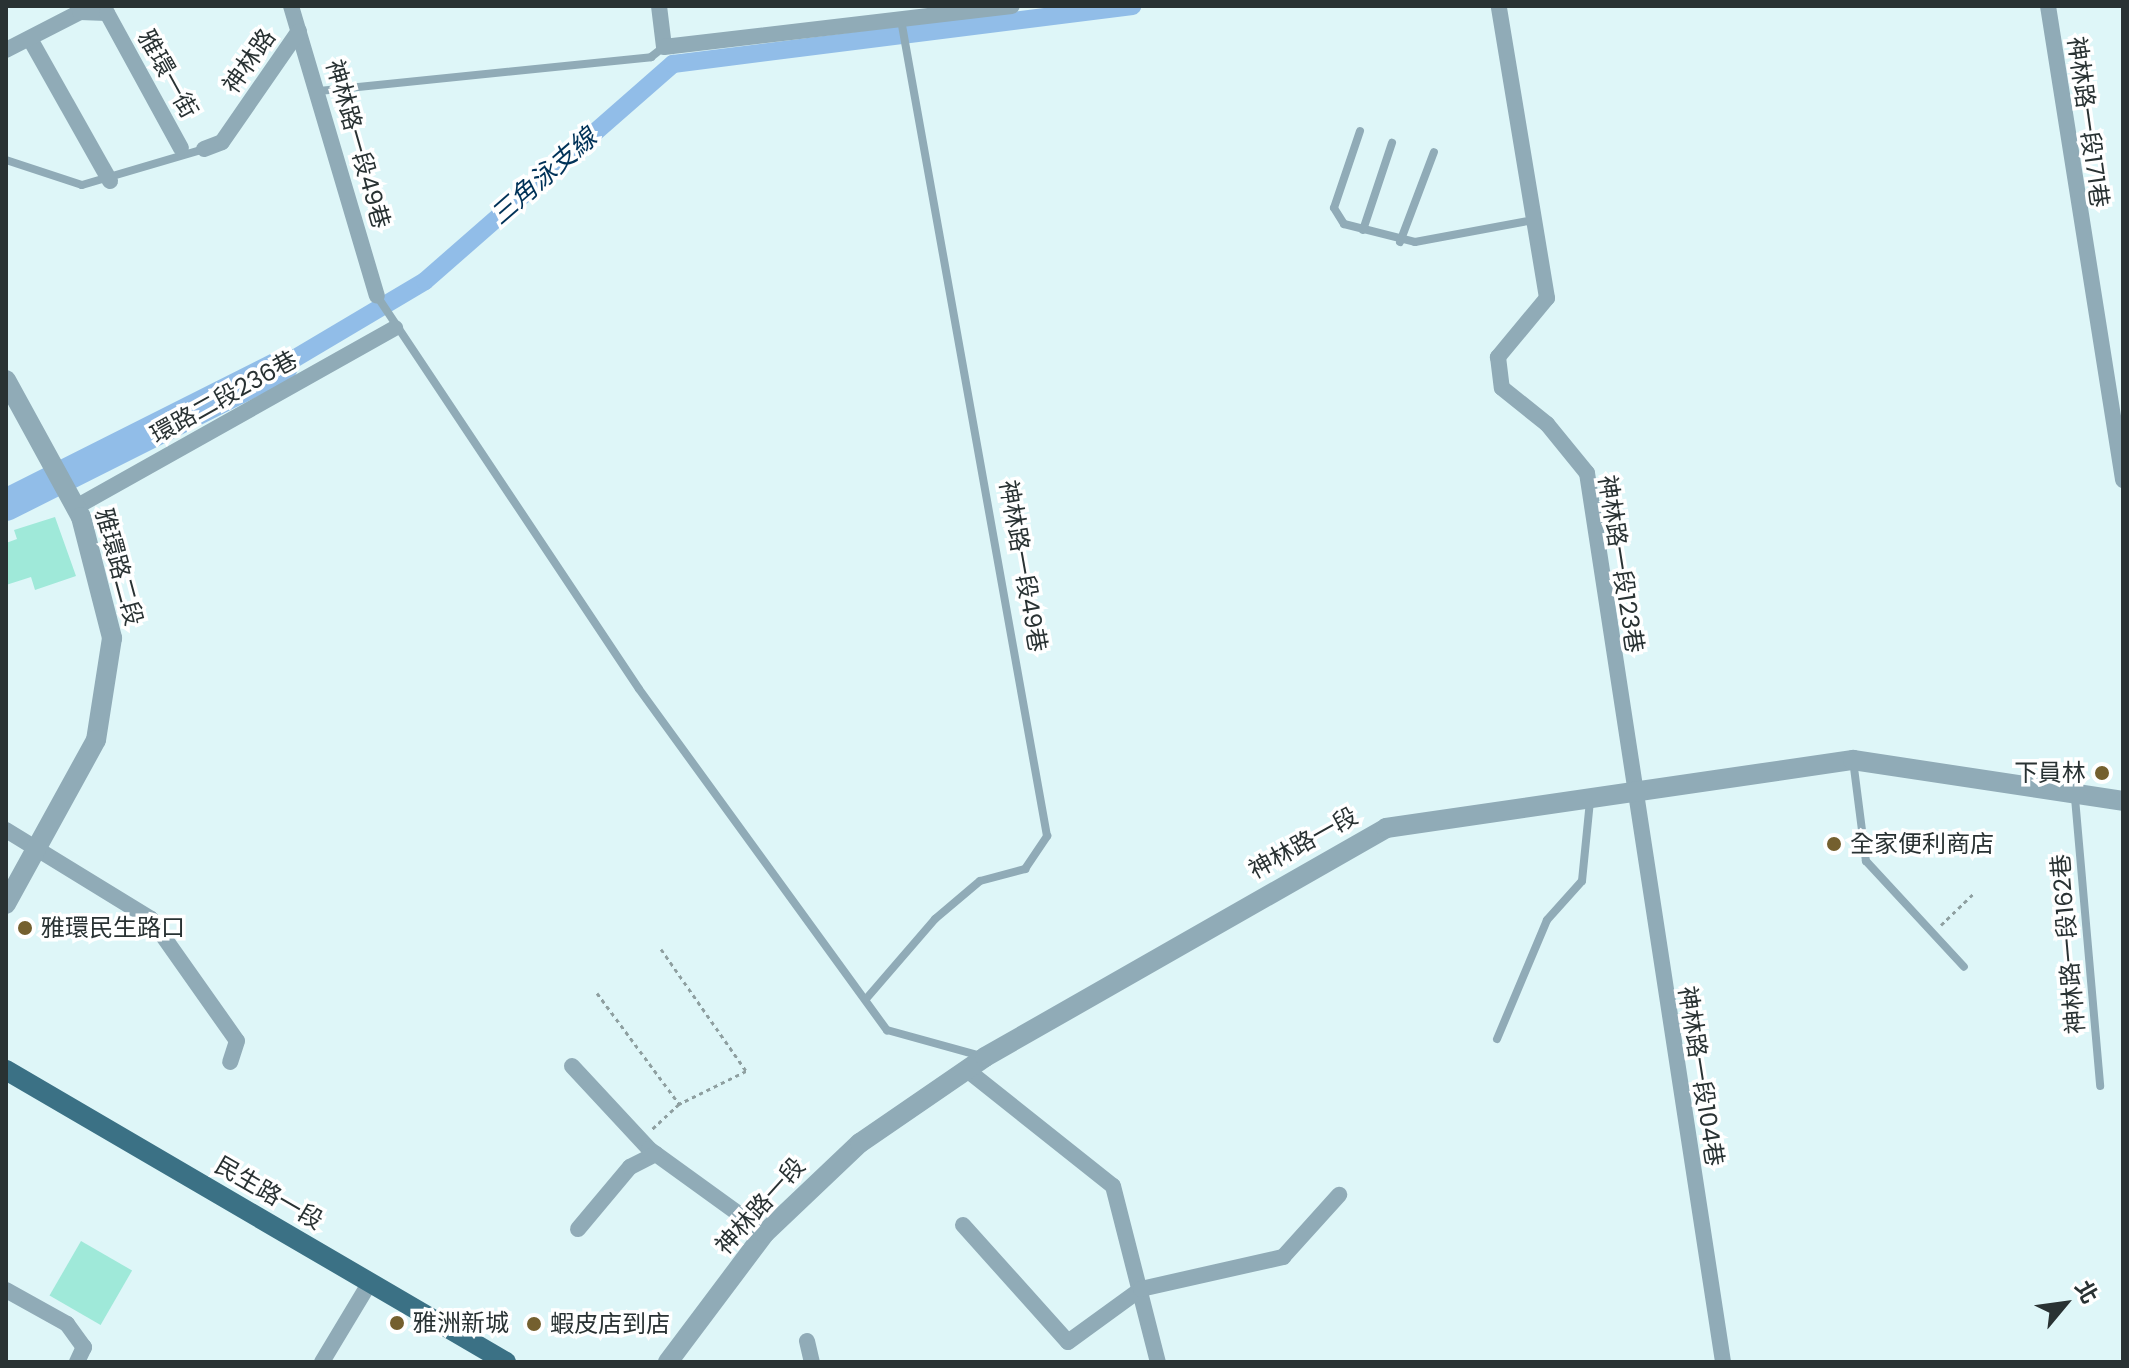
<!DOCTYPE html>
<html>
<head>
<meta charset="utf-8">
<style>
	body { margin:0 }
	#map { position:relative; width:2129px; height:1368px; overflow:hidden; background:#def6f8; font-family:Poppins,"Noto Sans TC",sans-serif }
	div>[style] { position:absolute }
	.canal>* { height:18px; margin:-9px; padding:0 9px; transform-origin:9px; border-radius:9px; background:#91bde8 }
	.river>* { height:32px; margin:-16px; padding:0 16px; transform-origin:16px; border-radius:16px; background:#91bde8 }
	.building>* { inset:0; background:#9fe9d9; transform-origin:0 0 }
	.path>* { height:3px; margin-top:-1.5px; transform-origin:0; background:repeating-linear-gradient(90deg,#8e9fa0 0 4px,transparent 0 8px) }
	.service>* { height:8px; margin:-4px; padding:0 4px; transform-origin:4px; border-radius:4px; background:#90abb7 }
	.minor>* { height:16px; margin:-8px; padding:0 8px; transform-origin:8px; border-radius:8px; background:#90abb7 }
	.tertiary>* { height:20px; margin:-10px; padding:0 10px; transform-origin:10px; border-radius:10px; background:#90abb7 }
	.primary>* { height:20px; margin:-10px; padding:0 10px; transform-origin:10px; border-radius:10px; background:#3b7185 }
	.dots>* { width:22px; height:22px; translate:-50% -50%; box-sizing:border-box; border:4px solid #fff; border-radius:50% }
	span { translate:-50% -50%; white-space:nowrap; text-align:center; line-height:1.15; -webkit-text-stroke:7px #fff; paint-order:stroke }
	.street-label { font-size:24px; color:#293233 }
	.poi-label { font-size:24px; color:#293233 }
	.right { translate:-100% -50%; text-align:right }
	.left { translate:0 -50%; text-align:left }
	.water-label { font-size:26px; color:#003258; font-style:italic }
	.frame { position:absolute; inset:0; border:8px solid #293233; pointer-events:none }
	.north { position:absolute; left:2025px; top:1264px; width:80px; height:80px; -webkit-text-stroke:6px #fff; paint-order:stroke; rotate:61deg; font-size:22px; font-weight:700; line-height:32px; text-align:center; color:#293233 }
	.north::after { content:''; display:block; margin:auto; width:28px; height:36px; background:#293233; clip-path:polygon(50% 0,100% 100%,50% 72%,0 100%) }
</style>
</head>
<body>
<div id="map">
	<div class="canal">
		<div style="left:282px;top:366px;width:166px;rotate:-30.7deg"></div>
		<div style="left:425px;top:281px;width:330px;rotate:-41.2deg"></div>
		<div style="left:673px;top:64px;width:463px;rotate:-7.2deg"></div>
	</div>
	<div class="river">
		<div style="left:6px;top:505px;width:309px;rotate:-26.7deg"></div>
	</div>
	<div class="building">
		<div style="clip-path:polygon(55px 517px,76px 576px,35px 590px,31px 577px,6px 585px,6px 543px,17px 539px,14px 530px)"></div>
		<div style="left:81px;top:1241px;width:59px;height:63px;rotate:30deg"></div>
	</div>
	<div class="path">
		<div style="left:1941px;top:925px;width:46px;rotate:-44.1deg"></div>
		<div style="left:661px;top:949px;width:149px;rotate:55.1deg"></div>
		<div style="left:746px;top:1071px;width:75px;rotate:153.8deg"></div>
		<div style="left:597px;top:993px;width:138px;rotate:53.5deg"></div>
		<div style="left:679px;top:1104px;width:38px;rotate:137deg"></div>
	</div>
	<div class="service">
		<div style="left:319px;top:91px;width:334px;rotate:-5.8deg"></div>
		<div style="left:651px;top:57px;width:16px;rotate:-38deg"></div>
		<div style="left:1360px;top:131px;width:81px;rotate:108.7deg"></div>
		<div style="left:1334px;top:208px;width:19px;rotate:58deg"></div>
		<div style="left:1344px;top:224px;width:73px;rotate:14.2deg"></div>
		<div style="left:1415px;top:242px;width:121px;rotate:-10.5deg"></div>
		<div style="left:6px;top:160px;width:80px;rotate:18.2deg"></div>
		<div style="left:82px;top:185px;width:127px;rotate:-16.4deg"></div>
		<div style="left:1363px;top:230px;width:92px;rotate:-71.6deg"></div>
		<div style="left:1400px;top:242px;width:96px;rotate:-69.3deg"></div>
		<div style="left:377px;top:296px;width:472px;rotate:56.3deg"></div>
		<div style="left:639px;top:689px;width:422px;rotate:54deg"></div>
		<div style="left:887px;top:1030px;width:98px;rotate:15.5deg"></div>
		<div style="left:1853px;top:760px;width:102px;rotate:82.7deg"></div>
		<div style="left:1866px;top:861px;width:144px;rotate:47.2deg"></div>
		<div style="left:2075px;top:798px;width:289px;rotate:85deg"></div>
		<div style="left:866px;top:999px;width:106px;rotate:-49.2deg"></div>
		<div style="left:935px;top:919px;width:59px;rotate:-40.2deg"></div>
		<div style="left:980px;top:881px;width:47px;rotate:-14.9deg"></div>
		<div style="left:1025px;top:869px;width:40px;rotate:-56deg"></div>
		<div style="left:1047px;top:836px;width:829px;rotate:-100.14deg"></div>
		<div style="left:1497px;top:1039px;width:129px;rotate:-67.2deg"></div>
		<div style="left:1547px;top:920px;width:52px;rotate:-48.1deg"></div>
		<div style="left:1582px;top:881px;width:80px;rotate:-84.3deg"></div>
	</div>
	<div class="minor">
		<div style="left:291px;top:6px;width:302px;rotate:73.5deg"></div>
		<div style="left:659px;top:6px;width:41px;rotate:83deg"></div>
		<div style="left:664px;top:47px;width:350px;rotate:-6.7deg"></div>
		<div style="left:2048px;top:6px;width:480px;rotate:81deg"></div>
		<div style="left:1499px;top:8px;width:294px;rotate:80.6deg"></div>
		<div style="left:1547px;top:298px;width:77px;rotate:129.7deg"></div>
		<div style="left:1498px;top:357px;width:31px;rotate:83deg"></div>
		<div style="left:1502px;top:388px;width:58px;rotate:38.7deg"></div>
		<div style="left:1547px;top:424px;width:63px;rotate:50.8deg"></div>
		<div style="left:1587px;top:473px;width:899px;rotate:81.3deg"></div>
		<div style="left:30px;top:39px;width:163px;rotate:60.6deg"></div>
		<div style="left:6px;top:50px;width:83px;rotate:-27.2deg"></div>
		<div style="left:80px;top:12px;width:27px;rotate:2deg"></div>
		<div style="left:107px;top:13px;width:154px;rotate:61.3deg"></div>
		<div style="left:204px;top:149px;width:19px;rotate:-21deg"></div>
		<div style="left:222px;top:142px;width:135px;rotate:-55.3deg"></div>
		<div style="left:76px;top:507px;width:366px;rotate:-29.3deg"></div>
		<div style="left:6px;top:830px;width:170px;rotate:31.5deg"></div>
		<div style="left:151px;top:919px;width:149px;rotate:54.8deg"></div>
		<div style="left:237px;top:1041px;width:22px;rotate:108deg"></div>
		<div style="left:572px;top:1066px;width:113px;rotate:47.1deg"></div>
		<div style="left:649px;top:1149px;width:143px;rotate:35.9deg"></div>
		<div style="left:967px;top:1070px;width:186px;rotate:38.5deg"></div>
		<div style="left:1113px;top:1186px;width:182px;rotate:75.7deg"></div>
		<div style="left:963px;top:1225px;width:157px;rotate:48.1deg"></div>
		<div style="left:1068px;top:1342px;width:90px;rotate:-36deg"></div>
		<div style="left:1141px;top:1289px;width:146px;rotate:-12.7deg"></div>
		<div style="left:1283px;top:1257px;width:84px;rotate:-47.9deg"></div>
		<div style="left:578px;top:1229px;width:81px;rotate:-50deg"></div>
		<div style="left:630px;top:1167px;width:29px;rotate:-27deg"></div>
		<div style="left:6px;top:1290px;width:70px;rotate:29.1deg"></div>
		<div style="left:67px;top:1324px;width:29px;rotate:54deg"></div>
		<div style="left:84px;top:1347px;width:17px;rotate:115deg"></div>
		<div style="left:807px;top:1341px;width:22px;rotate:77deg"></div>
		<div style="left:322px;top:1362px;width:93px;rotate:-59deg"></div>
	</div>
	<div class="tertiary">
		<div style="left:6px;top:380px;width:156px;rotate:61.3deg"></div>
		<div style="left:81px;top:517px;width:125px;rotate:75.6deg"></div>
		<div style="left:112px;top:638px;width:103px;rotate:98.9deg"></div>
		<div style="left:96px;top:740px;width:187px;rotate:118.8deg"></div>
		<div style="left:668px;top:1362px;width:161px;rotate:-53.1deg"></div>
		<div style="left:765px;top:1233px;width:131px;rotate:-43.5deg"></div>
		<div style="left:860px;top:1143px;width:152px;rotate:-34.5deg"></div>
		<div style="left:985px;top:1057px;width:462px;rotate:-29.7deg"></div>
		<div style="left:1386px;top:828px;width:472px;rotate:-8.3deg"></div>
		<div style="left:1853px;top:760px;width:273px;rotate:8.6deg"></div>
	</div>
	<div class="primary">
		<div style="left:6px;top:1070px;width:579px;rotate:30.28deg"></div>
	</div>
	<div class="dots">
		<div style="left:2102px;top:773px;background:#74602f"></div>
		<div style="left:1834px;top:844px;background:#74602f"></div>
		<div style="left:25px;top:928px;background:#74602f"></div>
		<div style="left:397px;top:1323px;background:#74602f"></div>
		<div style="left:534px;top:1324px;background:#74602f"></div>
	</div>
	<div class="street-label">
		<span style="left:249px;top:61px;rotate:-55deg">神林路</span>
		<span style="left:168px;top:74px;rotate:61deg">雅環一街</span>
		<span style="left:2088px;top:122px;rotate:82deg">神林路一段171巷</span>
		<span style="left:358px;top:144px;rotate:74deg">神林路一段49巷</span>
		<span style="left:224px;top:397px;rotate:-29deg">環路二段236巷</span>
		<span style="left:1621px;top:564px;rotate:81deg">神林路一段123巷</span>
		<span style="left:1023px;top:566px;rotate:80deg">神林路一段49巷</span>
		<span style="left:119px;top:567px;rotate:75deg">雅環路二段</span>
		<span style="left:1303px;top:843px;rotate:-29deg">神林路一段</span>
		<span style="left:2068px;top:944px;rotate:-95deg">神林路一段162巷</span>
		<span style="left:1701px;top:1076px;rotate:81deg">神林路一段104巷</span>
		<span style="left:269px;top:1193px;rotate:30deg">民生路一段</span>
		<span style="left:760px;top:1206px;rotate:-48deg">神林路一段</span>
	</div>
	<div class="poi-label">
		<span class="right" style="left:2086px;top:773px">下員林</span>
		<span class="left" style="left:1850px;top:844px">全家便利商店</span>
		<span class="left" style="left:41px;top:928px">雅環民生路口</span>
		<span class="left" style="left:413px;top:1323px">雅洲新城</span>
		<span class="left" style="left:550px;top:1324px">蝦皮店到店</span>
	</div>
	<div class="water-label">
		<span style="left:544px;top:177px;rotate:-41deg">三角泳支線</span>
	</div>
	<div class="frame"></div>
	<div class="north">北</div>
</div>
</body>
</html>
